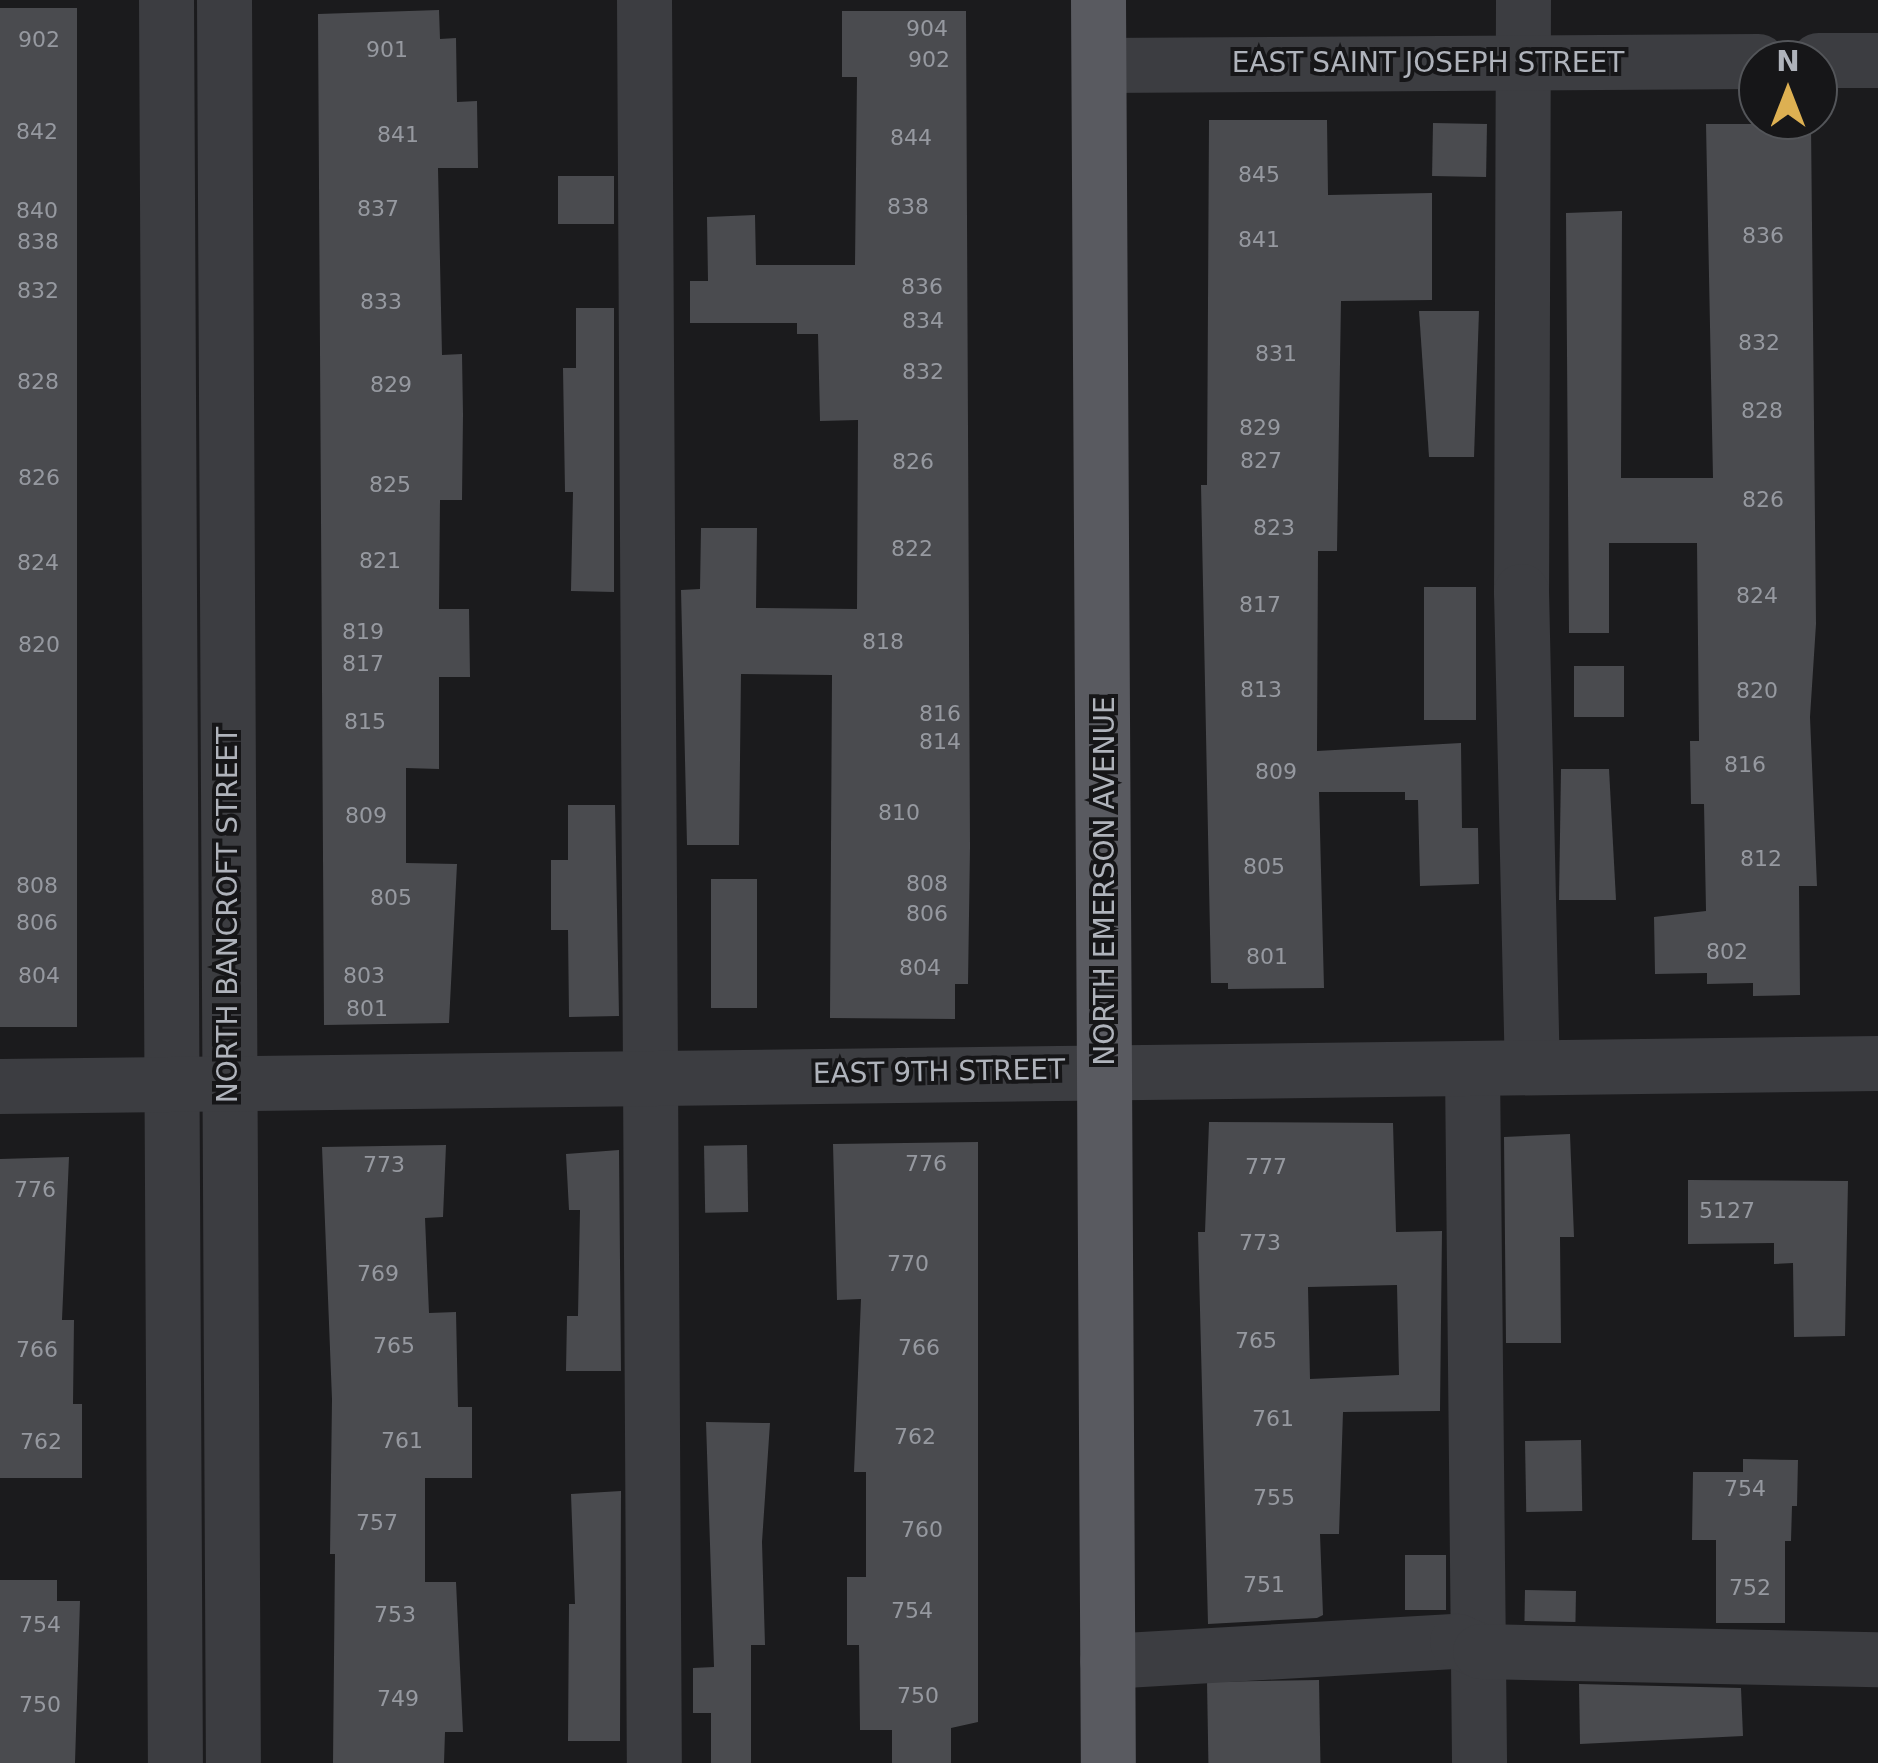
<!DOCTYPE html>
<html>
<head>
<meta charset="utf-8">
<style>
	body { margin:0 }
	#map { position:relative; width:1878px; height:1763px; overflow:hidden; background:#1b1b1d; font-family:"DejaVu Sans",sans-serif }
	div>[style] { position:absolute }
	.building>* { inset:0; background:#4a4b4f; transform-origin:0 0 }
	.minor>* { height:55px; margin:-27.5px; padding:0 27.5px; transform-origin:27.5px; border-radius:27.5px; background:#3c3d41 }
	.major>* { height:55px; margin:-27.5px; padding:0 27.5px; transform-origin:27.5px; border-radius:27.5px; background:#595a60 }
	span { translate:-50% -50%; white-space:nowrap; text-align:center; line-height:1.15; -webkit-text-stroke:8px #161618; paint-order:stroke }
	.number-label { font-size:22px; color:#9699a0 }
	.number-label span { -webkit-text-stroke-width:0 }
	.street-label { font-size:28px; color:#afb3bb }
	.north { position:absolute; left:1738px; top:40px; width:100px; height:100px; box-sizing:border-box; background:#161618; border:2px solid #535559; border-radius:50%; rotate:0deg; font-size:28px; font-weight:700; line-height:40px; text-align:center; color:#afb3bb }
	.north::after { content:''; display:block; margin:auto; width:35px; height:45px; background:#ddb052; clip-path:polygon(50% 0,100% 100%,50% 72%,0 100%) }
</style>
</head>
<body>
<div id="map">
	<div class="building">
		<div style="left:0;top:8px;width:77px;height:1019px"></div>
		<div style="clip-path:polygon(439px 10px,440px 39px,456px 38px,457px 102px,477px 101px,478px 168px,438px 168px,442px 355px,462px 354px,463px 415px,462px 500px,440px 500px,439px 609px,469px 609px,470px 677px,439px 677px,439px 769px,406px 768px,406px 863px,457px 864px,449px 1023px,324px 1025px,318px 14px)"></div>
		<div style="clip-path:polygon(842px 11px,966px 11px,970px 847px,968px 984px,955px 984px,955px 1019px,830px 1018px,832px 675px,741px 674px,739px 845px,687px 845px,681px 590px,700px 589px,701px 528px,757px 528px,756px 608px,857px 609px,858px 420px,820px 421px,818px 334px,797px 334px,797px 323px,690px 323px,690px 281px,708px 281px,707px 217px,755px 215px,756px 265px,855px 265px,857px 77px,842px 77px)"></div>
		<div style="clip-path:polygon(1209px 120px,1327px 120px,1328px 195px,1432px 193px,1432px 300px,1341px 301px,1337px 551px,1318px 551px,1317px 751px,1461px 743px,1462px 828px,1478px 828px,1479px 884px,1420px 886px,1418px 800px,1405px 800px,1405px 792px,1319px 792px,1324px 988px,1228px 989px,1228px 983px,1211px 983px,1201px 485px,1207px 485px)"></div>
		<div style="left:1433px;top:123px;width:54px;height:53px;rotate:1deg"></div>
		<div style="clip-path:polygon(1706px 124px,1811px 124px,1816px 624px,1810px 717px,1817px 886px,1799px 886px,1800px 995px,1753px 996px,1753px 983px,1707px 984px,1707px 973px,1655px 974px,1654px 917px,1706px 911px,1704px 804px,1691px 804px,1690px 741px,1699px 741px,1697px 543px,1609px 543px,1609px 633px,1569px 633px,1566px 213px,1622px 211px,1621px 478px,1713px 478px)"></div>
		<div style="left:558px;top:176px;width:56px;height:48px"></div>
		<div style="clip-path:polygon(576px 308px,614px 308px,614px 592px,571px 591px,573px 492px,565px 492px,563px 368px,576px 368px)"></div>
		<div style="clip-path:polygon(1419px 311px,1479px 311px,1474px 457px,1429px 457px)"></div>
		<div style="left:1424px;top:587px;width:52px;height:133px"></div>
		<div style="left:1574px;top:666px;width:50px;height:51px"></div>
		<div style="clip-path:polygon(1561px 769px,1609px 769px,1616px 900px,1559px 900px)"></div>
		<div style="clip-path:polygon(568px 805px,615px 805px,619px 1016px,569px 1017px,568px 930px,551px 930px,551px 860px,568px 860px)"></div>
		<div style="left:711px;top:879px;width:46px;height:129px"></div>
		<div style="clip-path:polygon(evenodd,1209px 1122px,1393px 1123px,1396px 1232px,1442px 1231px,1440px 1411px,1343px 1412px,1339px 1534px,1320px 1534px,1323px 1615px,1317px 1618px,1208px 1624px,1198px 1232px,1205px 1232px,1209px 1122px,1397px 1285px,1399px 1375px,1310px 1379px,1308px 1287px,1397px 1285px)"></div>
		<div style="clip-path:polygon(1570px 1134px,1574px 1237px,1560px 1237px,1561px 1343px,1506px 1343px,1504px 1137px)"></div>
		<div style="clip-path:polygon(978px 1142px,978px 1722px,951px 1728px,951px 1763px,892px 1763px,892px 1730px,860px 1730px,859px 1645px,847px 1645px,847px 1577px,866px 1577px,866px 1472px,854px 1472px,861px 1299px,837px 1300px,833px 1144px)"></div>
		<div style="clip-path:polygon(446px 1145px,443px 1217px,425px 1218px,429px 1313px,456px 1312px,458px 1407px,472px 1407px,472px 1478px,425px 1478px,425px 1582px,456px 1582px,463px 1732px,445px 1732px,444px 1763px,333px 1763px,335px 1554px,330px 1554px,332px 1399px,322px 1147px)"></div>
		<div style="left:747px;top:1145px;width:67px;height:43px;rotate:89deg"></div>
		<div style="clip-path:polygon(619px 1150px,621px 1371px,566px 1371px,567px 1316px,578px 1316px,580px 1210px,569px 1210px,566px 1154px)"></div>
		<div style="clip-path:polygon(69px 1157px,62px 1320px,74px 1320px,73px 1404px,82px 1404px,82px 1478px,0 1478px,0 1159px)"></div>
		<div style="clip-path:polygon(1688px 1180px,1848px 1181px,1845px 1336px,1794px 1337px,1793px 1263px,1774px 1264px,1774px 1243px,1688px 1244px)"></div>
		<div style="clip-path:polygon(706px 1422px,770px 1423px,762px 1542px,765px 1645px,751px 1645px,751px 1763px,711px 1763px,711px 1713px,693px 1713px,693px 1668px,714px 1667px)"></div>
		<div style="left:1581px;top:1440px;width:71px;height:56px;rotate:89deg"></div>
		<div style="clip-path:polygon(1743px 1459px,1798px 1460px,1797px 1506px,1792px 1506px,1791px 1541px,1785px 1541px,1785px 1623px,1716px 1623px,1716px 1540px,1692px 1540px,1693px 1472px,1743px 1472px)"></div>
		<div style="clip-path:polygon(621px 1491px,620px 1741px,568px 1741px,569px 1604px,575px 1604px,571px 1494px)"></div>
		<div style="left:1446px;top:1555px;width:55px;height:41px;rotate:90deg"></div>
		<div style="clip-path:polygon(0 1580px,57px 1580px,57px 1601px,80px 1601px,75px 1763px,0 1763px)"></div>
		<div style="left:1525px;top:1590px;width:51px;height:31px;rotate:1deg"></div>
		<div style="left:1319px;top:1680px;width:83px;height:112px;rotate:89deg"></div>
		<div style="clip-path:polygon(1579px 1684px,1741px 1688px,1743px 1736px,1580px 1744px)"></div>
	</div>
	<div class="minor">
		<div style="left:166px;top:0;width:1763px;rotate:89.71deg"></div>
		<div style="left:224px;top:0;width:1763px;rotate:89.71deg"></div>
		<div style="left:644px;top:0;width:1763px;rotate:89.68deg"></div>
		<div style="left:1523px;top:0;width:591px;rotate:90.19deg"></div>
		<div style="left:1521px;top:591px;width:476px;rotate:88.7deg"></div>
		<div style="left:1818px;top:60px;width:60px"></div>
		<div style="left:1099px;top:65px;width:659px;rotate:-0.35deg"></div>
		<div style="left:1472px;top:1068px;width:695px;rotate:89.42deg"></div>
		<div style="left:0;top:1086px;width:1878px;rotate:-0.7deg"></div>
		<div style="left:1107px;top:1661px;width:351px;rotate:-3.3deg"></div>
		<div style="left:1457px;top:1641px;width:25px;rotate:23deg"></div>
		<div style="left:1480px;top:1651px;width:398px;rotate:1.2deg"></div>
	</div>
	<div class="major">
		<div style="left:1098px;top:0;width:1763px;rotate:89.68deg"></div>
	</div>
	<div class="number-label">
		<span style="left:927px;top:29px">904</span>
		<span style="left:39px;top:40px">902</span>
		<span style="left:387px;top:50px">901</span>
		<span style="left:929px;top:60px">902</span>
		<span style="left:37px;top:132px">842</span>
		<span style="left:398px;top:135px">841</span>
		<span style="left:911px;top:138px">844</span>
		<span style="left:1259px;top:175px">845</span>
		<span style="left:908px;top:207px">838</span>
		<span style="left:378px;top:209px">837</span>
		<span style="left:37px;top:211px">840</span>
		<span style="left:1763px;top:236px">836</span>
		<span style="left:1259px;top:240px">841</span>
		<span style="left:38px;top:242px">838</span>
		<span style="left:922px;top:287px">836</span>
		<span style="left:38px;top:291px">832</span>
		<span style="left:381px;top:302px">833</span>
		<span style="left:923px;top:321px">834</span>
		<span style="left:1759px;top:343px">832</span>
		<span style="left:1276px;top:354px">831</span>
		<span style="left:923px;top:372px">832</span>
		<span style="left:38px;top:382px">828</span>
		<span style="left:391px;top:385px">829</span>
		<span style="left:1762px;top:411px">828</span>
		<span style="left:1260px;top:428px">829</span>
		<span style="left:1261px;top:461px">827</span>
		<span style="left:913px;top:462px">826</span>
		<span style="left:39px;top:478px">826</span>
		<span style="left:390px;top:485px">825</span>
		<span style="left:1763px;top:500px">826</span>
		<span style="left:1274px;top:528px">823</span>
		<span style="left:912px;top:549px">822</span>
		<span style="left:380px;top:561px">821</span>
		<span style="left:38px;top:563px">824</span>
		<span style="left:1757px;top:596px">824</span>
		<span style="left:1260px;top:605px">817</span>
		<span style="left:363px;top:632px">819</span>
		<span style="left:883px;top:642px">818</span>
		<span style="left:39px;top:645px">820</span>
		<span style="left:363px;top:664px">817</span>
		<span style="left:1261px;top:690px">813</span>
		<span style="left:1757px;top:691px">820</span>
		<span style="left:940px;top:714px">816</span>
		<span style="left:365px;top:722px">815</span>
		<span style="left:940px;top:742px">814</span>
		<span style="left:1745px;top:765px">816</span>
		<span style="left:1276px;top:772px">809</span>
		<span style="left:899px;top:813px">810</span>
		<span style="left:366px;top:816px">809</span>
		<span style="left:1761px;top:859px">812</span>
		<span style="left:1264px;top:867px">805</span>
		<span style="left:927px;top:884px">808</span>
		<span style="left:37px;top:886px">808</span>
		<span style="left:391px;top:898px">805</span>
		<span style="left:927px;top:914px">806</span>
		<span style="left:37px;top:923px">806</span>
		<span style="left:1727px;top:952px">802</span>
		<span style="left:1267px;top:957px">801</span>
		<span style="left:920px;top:968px">804</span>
		<span style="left:39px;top:976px">804</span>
		<span style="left:364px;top:976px">803</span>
		<span style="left:367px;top:1009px">801</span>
		<span style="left:926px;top:1164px">776</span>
		<span style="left:384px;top:1165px">773</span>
		<span style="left:1266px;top:1167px">777</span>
		<span style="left:35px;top:1190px">776</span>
		<span style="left:1727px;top:1211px">5127</span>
		<span style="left:1260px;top:1243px">773</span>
		<span style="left:908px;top:1264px">770</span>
		<span style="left:378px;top:1274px">769</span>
		<span style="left:1256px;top:1341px">765</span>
		<span style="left:394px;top:1346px">765</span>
		<span style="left:919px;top:1348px">766</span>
		<span style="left:37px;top:1350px">766</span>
		<span style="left:1273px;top:1419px">761</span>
		<span style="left:915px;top:1437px">762</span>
		<span style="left:402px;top:1441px">761</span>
		<span style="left:41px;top:1442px">762</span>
		<span style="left:1745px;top:1489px">754</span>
		<span style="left:1274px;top:1498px">755</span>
		<span style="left:377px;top:1523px">757</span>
		<span style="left:922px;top:1530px">760</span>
		<span style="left:1264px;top:1585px">751</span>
		<span style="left:1750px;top:1588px">752</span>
		<span style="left:912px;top:1611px">754</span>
		<span style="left:395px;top:1615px">753</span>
		<span style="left:40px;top:1625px">754</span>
		<span style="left:918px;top:1696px">750</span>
		<span style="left:398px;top:1699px">749</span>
		<span style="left:40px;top:1705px">750</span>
	</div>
	<div class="street-label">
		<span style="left:1428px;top:63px">EAST SAINT JOSEPH STREET</span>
		<span style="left:1105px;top:881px;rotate:-90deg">NORTH EMERSON AVENUE</span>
		<span style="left:228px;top:915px;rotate:-90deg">NORTH BANCROFT STREET</span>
		<span style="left:939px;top:1072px;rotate:-1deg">EAST 9TH STREET</span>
	</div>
	<div class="north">N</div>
</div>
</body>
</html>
